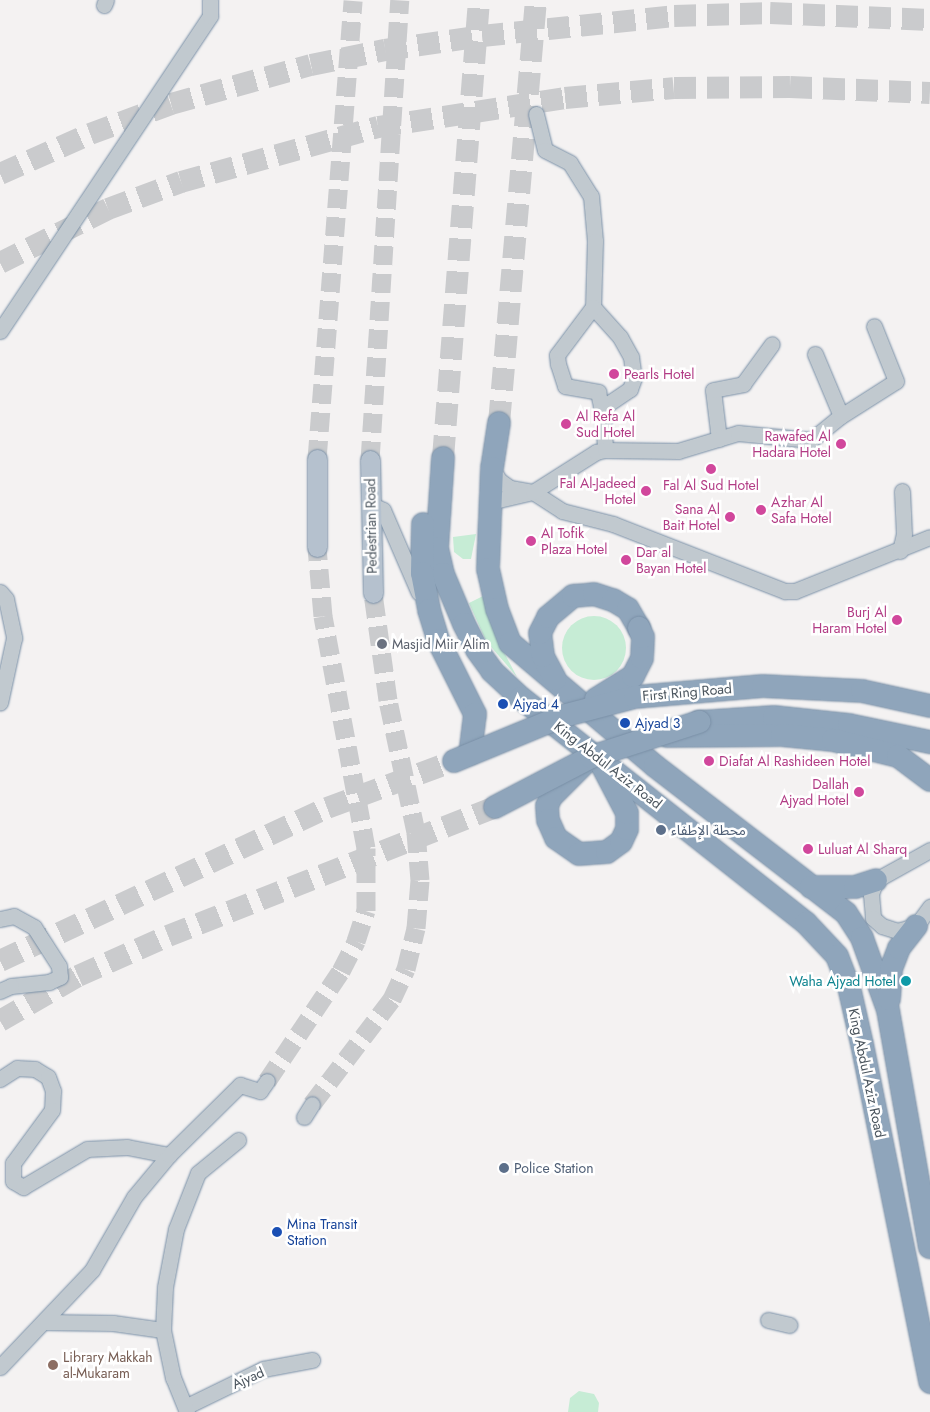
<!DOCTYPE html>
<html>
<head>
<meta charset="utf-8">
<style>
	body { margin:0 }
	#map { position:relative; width:930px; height:1412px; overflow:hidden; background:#f4f2f2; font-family:Jost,"Noto Sans Arabic",sans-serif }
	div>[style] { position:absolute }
	.green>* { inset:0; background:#c6ecd5 }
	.round { border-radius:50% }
	.major-tunnel>* { height:19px; margin-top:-9.5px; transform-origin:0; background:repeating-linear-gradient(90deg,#cacbcd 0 19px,transparent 0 28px) }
	.highway-tunnel>* { height:22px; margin-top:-11px; transform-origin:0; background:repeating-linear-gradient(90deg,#cacbcd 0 22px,transparent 0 33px) }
	.roads { filter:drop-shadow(0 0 1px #7a90a7) drop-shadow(0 0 1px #7a90a7) }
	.minor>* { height:15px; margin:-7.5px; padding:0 7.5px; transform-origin:7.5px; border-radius:7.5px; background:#c1c9cf }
	.major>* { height:19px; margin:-9.5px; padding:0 9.5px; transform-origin:9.5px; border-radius:9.5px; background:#b5c1ce }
	.highway>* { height:22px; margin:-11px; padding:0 11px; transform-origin:11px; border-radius:11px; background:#8fa5bb }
	.bridges { filter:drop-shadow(0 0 1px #7a90a7) drop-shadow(0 0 1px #7a90a7) }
	.highway-bridge>* { height:22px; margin:-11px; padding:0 11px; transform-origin:11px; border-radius:11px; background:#8fa5bb }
	.dots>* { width:14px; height:14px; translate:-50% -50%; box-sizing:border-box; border:2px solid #fff; border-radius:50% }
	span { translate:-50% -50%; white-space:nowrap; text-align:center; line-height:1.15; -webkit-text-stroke:5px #fff; paint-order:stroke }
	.hotel-label { font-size:14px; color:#b23c85 }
	.left { translate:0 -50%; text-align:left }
	.right { translate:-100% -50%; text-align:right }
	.street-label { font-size:14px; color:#4b555e }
	.worship-label { font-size:14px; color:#5b616d }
	.transit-label { font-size:14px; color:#164399 }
	.service-label { font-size:14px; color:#4e5e75 }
	.culture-label { font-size:14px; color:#0d838f }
	.education-label { font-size:14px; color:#785e54 }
</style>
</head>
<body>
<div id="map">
	<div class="green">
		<div style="clip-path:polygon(476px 534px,471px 559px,463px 559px,454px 552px,453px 537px)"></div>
		<div style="clip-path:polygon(483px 596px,496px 637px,517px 677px,486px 641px,469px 603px)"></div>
		<div class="round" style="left:562px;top:616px;width:64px;height:64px"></div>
		<div style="clip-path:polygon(579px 1391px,594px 1394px,599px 1403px,598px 1412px,568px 1412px,570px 1398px)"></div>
	</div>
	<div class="major-tunnel">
		<div style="left:317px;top:459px;width:460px;rotate:-85.5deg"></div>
		<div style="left:370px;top:460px;width:461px;rotate:-86.3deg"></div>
		<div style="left:267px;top:1081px;width:133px;rotate:-56.1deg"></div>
		<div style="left:341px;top:971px;width:34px;rotate:-63deg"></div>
		<div style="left:356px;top:941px;width:32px;rotate:-72deg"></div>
		<div style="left:366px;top:911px;width:63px;rotate:-90deg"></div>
		<div style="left:366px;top:848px;width:236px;rotate:-100.5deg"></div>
		<div style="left:323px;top:616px;width:69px;rotate:-95deg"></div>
		<div style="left:312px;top:1104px;width:132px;rotate:-52.7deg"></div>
		<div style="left:392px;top:999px;width:33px;rotate:-65deg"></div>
		<div style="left:406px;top:969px;width:42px;rotate:-76.3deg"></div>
		<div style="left:416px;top:928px;width:48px;rotate:-85.2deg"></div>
		<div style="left:420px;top:880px;width:48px;rotate:-94.8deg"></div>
		<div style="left:416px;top:832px;width:135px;rotate:-102deg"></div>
		<div style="left:388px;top:700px;width:108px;rotate:-98deg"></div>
	</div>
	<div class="highway-tunnel">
		<div style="left:0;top:174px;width:98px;rotate:-24deg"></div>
		<div style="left:90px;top:134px;width:86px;rotate:-20.3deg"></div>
		<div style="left:171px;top:104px;width:145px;rotate:-15.6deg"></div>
		<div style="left:311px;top:65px;width:76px;rotate:-11.5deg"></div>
		<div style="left:385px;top:50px;width:98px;rotate:-8.2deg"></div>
		<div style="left:482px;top:36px;width:193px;rotate:-5.9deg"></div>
		<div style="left:674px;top:16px;width:96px;rotate:-1.8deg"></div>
		<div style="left:770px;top:13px;width:160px;rotate:2.5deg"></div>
		<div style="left:0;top:263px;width:121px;rotate:-26.6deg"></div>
		<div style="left:108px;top:209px;width:78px;rotate:-20.3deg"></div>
		<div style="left:181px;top:182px;width:205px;rotate:-15.6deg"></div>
		<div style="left:378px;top:127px;width:189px;rotate:-8.8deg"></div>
		<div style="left:565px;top:98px;width:109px;rotate:-5.2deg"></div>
		<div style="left:674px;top:88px;width:116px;rotate:-0.5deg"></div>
		<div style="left:790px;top:87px;width:140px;rotate:2.5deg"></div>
		<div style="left:499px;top:423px;width:425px;rotate:-85deg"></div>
		<div style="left:443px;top:458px;width:459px;rotate:-85.5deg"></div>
		<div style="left:0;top:961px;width:361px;rotate:-25.1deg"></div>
		<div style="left:327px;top:808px;width:135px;rotate:-20.3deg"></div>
		<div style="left:0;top:1021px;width:90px;rotate:-30deg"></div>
		<div style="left:78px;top:976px;width:98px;rotate:-24deg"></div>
		<div style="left:168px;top:936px;width:352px;rotate:-21.5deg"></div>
	</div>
	<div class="roads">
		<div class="minor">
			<div style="left:104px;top:5px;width:5px;rotate:-68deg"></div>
			<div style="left:536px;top:114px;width:37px;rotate:76deg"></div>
			<div style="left:545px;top:150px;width:28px;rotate:27deg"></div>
			<div style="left:570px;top:163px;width:39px;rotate:58deg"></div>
			<div style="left:591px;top:196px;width:45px;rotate:84.9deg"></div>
			<div style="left:595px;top:241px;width:66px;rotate:91.7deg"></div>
			<div style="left:593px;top:307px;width:40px;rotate:48deg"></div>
			<div style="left:620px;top:337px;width:23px;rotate:61deg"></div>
			<div style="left:631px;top:357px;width:21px;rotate:82deg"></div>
			<div style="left:634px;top:378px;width:12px;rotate:110deg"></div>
			<div style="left:630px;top:389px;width:29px;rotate:146deg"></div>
			<div style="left:606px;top:405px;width:13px;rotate:103deg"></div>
			<div style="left:603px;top:418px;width:32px;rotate:86deg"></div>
			<div style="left:593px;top:307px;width:60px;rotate:126.9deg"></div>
			<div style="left:557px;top:355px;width:9px;rotate:84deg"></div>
			<div style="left:558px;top:364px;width:23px;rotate:72deg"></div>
			<div style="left:565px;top:386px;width:34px;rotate:10deg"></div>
			<div style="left:598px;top:392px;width:25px;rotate:78deg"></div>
			<div style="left:0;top:331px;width:379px;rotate:-56.3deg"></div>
			<div style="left:210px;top:16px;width:16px;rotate:-90deg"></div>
			<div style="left:815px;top:354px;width:67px;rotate:67.2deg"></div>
			<div style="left:719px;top:439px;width:49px;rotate:-97deg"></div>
			<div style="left:713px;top:390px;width:31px;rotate:-11deg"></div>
			<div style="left:743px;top:384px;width:49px;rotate:-54.1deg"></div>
			<div style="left:492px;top:468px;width:14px;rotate:60deg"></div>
			<div style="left:499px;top:480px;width:14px;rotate:36deg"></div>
			<div style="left:510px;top:488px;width:23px;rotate:10deg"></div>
			<div style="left:533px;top:492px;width:35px;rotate:33deg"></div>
			<div style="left:562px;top:511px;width:53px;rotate:14.3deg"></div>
			<div style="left:613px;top:524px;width:185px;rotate:21.3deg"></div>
			<div style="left:785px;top:591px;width:10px"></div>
			<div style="left:795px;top:591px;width:145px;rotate:-21.8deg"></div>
			<div style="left:490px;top:502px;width:44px;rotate:-13.1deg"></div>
			<div style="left:533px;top:492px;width:75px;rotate:-32.4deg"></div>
			<div style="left:596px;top:452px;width:9px;rotate:-13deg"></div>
			<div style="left:605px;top:450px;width:73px;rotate:0.8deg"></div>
			<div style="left:678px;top:451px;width:63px;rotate:-16.7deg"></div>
			<div style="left:738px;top:433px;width:73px;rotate:5.5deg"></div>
			<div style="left:811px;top:440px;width:38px;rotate:-39deg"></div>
			<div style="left:841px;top:416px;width:65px;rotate:-32.5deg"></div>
			<div style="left:896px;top:381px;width:59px;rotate:-111.8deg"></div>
			<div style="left:370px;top:504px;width:14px;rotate:25deg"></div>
			<div style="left:383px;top:510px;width:90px;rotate:66.6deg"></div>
			<div style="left:900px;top:551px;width:17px;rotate:-77deg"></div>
			<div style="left:904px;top:534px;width:43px;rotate:-92.7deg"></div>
			<div style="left:0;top:592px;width:9px;rotate:49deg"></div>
			<div style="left:6px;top:599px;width:40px;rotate:78deg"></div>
			<div style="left:14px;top:638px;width:66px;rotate:102.2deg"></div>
			<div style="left:930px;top:850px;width:62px;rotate:150.9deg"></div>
			<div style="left:876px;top:880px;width:15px;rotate:110deg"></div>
			<div style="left:871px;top:894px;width:24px;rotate:85deg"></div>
			<div style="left:873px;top:918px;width:12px;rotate:42deg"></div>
			<div style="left:882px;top:926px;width:16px;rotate:18deg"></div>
			<div style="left:897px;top:931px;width:20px;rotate:-15deg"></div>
			<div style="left:916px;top:926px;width:24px;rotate:-54deg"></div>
			<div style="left:0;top:919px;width:14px;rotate:-12deg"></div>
			<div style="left:14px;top:916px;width:23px;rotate:29deg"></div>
			<div style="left:34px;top:927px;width:46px;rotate:57.3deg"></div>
			<div style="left:59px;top:966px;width:11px;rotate:85deg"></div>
			<div style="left:60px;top:977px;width:12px;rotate:156deg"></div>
			<div style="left:49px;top:982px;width:38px;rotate:174deg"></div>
			<div style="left:11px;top:986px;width:12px;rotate:156deg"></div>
			<div style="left:0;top:1079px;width:20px;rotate:-33deg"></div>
			<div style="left:17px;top:1068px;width:18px;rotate:3deg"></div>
			<div style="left:35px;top:1069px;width:15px;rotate:32deg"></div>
			<div style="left:48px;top:1077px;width:15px;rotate:70deg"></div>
			<div style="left:53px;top:1091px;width:19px;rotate:93deg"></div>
			<div style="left:52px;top:1110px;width:66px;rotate:126.3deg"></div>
			<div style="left:13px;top:1163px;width:18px;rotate:90deg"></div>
			<div style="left:13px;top:1181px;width:12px;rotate:31deg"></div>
			<div style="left:23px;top:1187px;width:74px;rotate:-30.7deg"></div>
			<div style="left:87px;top:1149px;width:40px;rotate:-2.9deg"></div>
			<div style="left:127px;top:1147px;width:43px;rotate:10.8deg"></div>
			<div style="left:304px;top:1117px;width:15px;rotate:-58deg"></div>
			<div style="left:768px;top:1320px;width:22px;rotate:13deg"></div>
			<div style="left:45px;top:1322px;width:68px;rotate:0.8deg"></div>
			<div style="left:113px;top:1323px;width:50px;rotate:8deg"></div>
			<div style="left:0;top:1367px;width:134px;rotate:-46.5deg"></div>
			<div style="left:92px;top:1270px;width:84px;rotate:-60.1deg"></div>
			<div style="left:134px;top:1197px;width:55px;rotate:-50.2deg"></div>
			<div style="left:169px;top:1155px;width:100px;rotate:-44.6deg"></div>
			<div style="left:240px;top:1085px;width:21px;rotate:17deg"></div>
			<div style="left:260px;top:1091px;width:12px;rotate:-55deg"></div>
			<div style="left:187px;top:1406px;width:85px;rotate:-26deg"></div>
			<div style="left:263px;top:1369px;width:50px;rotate:-10.4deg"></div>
			<div style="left:187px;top:1412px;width:37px;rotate:-112deg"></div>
			<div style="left:173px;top:1378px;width:49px;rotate:-101.8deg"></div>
			<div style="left:163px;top:1330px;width:43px;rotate:-87.3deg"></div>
			<div style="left:165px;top:1287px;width:59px;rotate:-79.3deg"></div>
			<div style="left:176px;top:1229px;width:60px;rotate:-68.6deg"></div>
			<div style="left:198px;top:1173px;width:52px;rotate:-39.5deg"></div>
		</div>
		<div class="major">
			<div style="left:317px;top:459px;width:88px;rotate:90deg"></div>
			<div style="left:370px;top:460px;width:133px;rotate:88.7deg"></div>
		</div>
		<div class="highway">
			<div style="left:499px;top:423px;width:46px;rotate:98.8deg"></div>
			<div style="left:492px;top:468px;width:101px;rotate:92.3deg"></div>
			<div style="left:488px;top:569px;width:41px;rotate:77.3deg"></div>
			<div style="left:497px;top:609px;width:36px;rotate:69deg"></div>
			<div style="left:510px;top:643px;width:190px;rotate:40.3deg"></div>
			<div style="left:655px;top:766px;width:241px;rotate:37.6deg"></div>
			<div style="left:846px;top:913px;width:30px;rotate:57deg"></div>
			<div style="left:862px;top:938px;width:77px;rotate:70.1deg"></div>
			<div style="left:888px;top:1010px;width:241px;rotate:80deg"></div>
			<div style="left:443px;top:458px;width:90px;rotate:93.8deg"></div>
			<div style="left:437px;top:548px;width:27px;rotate:77deg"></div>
			<div style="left:443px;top:574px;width:54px;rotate:67.2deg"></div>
			<div style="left:464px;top:624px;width:29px;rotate:63deg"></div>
			<div style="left:477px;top:650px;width:26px;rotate:54deg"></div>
			<div style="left:492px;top:671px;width:40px;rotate:43deg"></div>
			<div style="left:521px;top:698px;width:363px;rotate:38.3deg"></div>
			<div style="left:806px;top:923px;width:45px;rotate:46.8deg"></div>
			<div style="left:837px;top:956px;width:33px;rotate:69deg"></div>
			<div style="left:849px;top:987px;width:58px;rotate:77.2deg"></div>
			<div style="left:862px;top:1044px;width:345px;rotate:78.6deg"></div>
			<div style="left:423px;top:524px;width:49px;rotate:91.2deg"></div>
			<div style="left:422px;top:573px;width:38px;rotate:79deg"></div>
			<div style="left:429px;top:610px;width:31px;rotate:73deg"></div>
			<div style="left:438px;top:640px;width:83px;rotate:63.4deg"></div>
			<div style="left:475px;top:714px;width:39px;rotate:97deg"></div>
			<div style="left:555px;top:679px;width:26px;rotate:-118deg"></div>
			<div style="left:543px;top:656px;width:23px;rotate:-97deg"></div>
			<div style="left:540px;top:633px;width:18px;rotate:-63deg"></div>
			<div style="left:548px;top:617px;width:33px;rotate:-40deg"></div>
			<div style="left:573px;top:596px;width:21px;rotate:-5deg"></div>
			<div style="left:594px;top:594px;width:20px;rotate:18deg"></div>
			<div style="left:613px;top:600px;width:17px;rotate:31deg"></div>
			<div style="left:628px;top:609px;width:22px;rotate:60deg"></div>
			<div style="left:699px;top:722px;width:75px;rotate:-3.8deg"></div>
			<div style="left:774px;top:717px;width:75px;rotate:6.1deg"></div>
			<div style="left:849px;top:725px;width:83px;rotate:11.9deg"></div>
			<div style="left:667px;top:736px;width:115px;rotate:-0.5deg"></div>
			<div style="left:782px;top:735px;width:51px;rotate:5.6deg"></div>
			<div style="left:833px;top:740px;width:67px;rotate:13.8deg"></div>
			<div style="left:898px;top:756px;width:40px;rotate:37deg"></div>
			<div style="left:585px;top:763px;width:48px;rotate:135deg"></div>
			<div style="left:551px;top:797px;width:10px;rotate:114deg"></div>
			<div style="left:547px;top:806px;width:14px;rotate:86deg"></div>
			<div style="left:548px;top:820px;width:20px;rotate:66deg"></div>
			<div style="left:556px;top:838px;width:28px;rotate:35deg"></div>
			<div style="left:579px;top:854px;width:28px;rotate:-4deg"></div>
			<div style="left:607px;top:852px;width:17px;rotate:-36deg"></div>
			<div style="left:621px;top:842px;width:14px;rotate:-65deg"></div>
			<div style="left:627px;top:829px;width:16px;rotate:-90deg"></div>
			<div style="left:627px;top:813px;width:52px;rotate:-117.6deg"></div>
			<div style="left:811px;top:887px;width:44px"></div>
			<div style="left:855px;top:887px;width:22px;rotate:-18deg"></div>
			<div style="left:889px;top:999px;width:30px;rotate:-86deg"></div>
			<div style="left:891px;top:969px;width:22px;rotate:-69deg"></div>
			<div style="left:899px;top:948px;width:28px;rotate:-52deg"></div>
		</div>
	</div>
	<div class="bridges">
		<div class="highway-bridge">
			<div style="left:596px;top:699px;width:44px;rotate:-31.9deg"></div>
			<div style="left:633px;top:676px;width:20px;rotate:-63deg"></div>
			<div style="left:642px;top:658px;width:21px;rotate:-87deg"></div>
			<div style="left:643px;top:637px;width:10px;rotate:-114deg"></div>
			<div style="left:454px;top:761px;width:118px;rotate:-22.4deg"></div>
			<div style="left:563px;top:716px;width:74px;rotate:-14.8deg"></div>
			<div style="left:635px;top:697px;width:128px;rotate:-4.9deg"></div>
			<div style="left:763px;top:686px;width:99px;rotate:2.9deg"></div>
			<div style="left:862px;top:691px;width:70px;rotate:12.4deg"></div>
			<div style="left:495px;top:807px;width:108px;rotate:-27.5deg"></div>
			<div style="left:591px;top:757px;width:114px;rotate:-18deg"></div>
		</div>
	</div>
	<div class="dots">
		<div style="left:614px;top:374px;background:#d1479c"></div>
		<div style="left:566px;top:424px;background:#d1479c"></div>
		<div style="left:841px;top:444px;background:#d1479c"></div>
		<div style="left:711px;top:469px;background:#d1479c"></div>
		<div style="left:646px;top:491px;background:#d1479c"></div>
		<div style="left:761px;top:510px;background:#d1479c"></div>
		<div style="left:730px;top:517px;background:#d1479c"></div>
		<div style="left:531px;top:541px;background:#d1479c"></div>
		<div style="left:626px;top:560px;background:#d1479c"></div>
		<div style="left:897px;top:620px;background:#d1479c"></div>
		<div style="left:382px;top:644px;background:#6b7280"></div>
		<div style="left:503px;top:704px;background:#1a4fb4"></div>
		<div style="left:625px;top:723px;background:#1a4fb4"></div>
		<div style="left:709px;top:761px;background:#d1479c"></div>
		<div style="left:859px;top:792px;background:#d1479c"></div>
		<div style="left:661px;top:830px;background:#5c6f8a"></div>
		<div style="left:808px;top:849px;background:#d1479c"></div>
		<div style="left:906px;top:981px;background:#0f9aa8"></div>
		<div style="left:504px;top:1168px;background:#5c6f8a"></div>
		<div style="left:277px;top:1232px;background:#1a4fb4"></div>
		<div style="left:53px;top:1365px;background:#8d6e63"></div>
	</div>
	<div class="hotel-label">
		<span class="left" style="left:624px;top:374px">Pearls Hotel</span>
		<span class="left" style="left:576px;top:424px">Al Refa Al<br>Sud Hotel</span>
		<span class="right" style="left:831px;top:444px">Rawafed Al<br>Hadara Hotel</span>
		<span class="right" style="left:636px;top:491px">Fal Al-Jadeed<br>Hotel</span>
		<span style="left:711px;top:485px">Fal Al Sud Hotel</span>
		<span class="left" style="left:771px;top:510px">Azhar Al<br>Safa Hotel</span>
		<span class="right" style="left:720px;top:517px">Sana Al<br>Bait Hotel</span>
		<span class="left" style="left:541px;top:541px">Al Tofik<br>Plaza Hotel</span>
		<span class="left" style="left:636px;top:560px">Dar al<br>Bayan Hotel</span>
		<span class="right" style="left:887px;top:620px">Burj Al<br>Haram Hotel</span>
		<span class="left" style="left:719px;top:761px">Diafat Al Rashideen Hotel</span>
		<span class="right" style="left:849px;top:792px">Dallah<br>Ajyad Hotel</span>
		<span class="left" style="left:818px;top:849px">Luluat Al Sharq</span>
	</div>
	<div class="street-label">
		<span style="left:371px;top:526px;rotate:-91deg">Pedestrian Road</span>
		<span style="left:687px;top:692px;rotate:-5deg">First Ring Road</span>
		<span style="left:608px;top:765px;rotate:38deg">King Abdul Aziz Road</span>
		<span style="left:867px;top:1073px;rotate:78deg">King Abdul Aziz Road</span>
		<span style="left:248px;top:1378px;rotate:-24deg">Ajyad</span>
	</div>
	<div class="worship-label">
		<span class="left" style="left:392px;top:644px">Masjid Miir Alim</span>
	</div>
	<div class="transit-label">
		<span class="left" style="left:513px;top:704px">Ajyad 4</span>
		<span class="left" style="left:635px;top:723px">Ajyad 3</span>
		<span class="left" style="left:287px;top:1232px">Mina Transit<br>Station</span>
	</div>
	<div class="service-label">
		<span class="left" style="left:671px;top:830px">محطة الإطفاء</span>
		<span class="left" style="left:514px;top:1168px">Police Station</span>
	</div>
	<div class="culture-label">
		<span class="right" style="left:896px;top:981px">Waha Ajyad Hotel</span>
	</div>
	<div class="education-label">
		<span class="left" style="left:63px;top:1365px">Library Makkah<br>al-Mukaram</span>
	</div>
</div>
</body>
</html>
